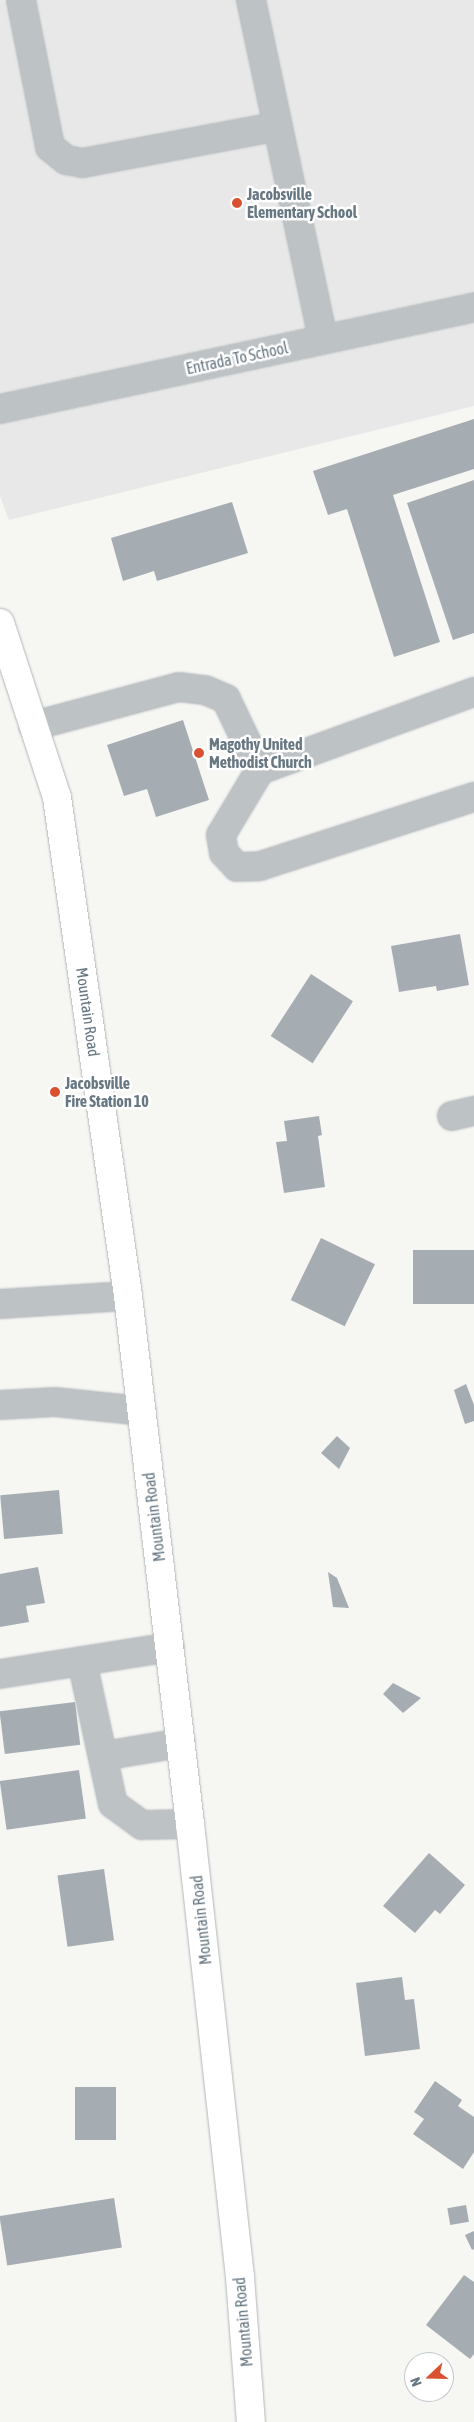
<!DOCTYPE html>
<html>
<head>
<meta charset="utf-8">
<style>
	body { margin:0 }
	#map { position:relative; width:474px; height:2422px; overflow:hidden; background:#f6f6f3; font-family:"Asap Condensed",sans-serif }
	div>[style] { position:absolute }
	.built>* { inset:0; background:#e7e8e7 }
	.building>* { inset:0; background:#a5adb3; transform-origin:0 0 }
	.roads { filter:drop-shadow(0 0 1px #b1b6ba) drop-shadow(0 0 1px #b1b6ba) }
	.minor>* { height:28px; margin:-14px; padding:0 14px; transform-origin:14px; border-radius:14px; background:#bdc2c5 }
	.major>* { height:28px; margin:-14px; padding:0 14px; transform-origin:14px; border-radius:14px; background:#fff }
	.dots>* { width:14px; height:14px; translate:-50% -50%; box-sizing:border-box; border:2px solid #fff; border-radius:50% }
	span { translate:-50% -50%; white-space:nowrap; text-align:center; line-height:1.15; -webkit-text-stroke:5px #fff; paint-order:stroke }
	.poi-label { font-size:16px; color:#677883; font-weight:700 }
	.left { translate:0 -50%; text-align:left }
	.street-label { font-size:16px; color:#677883 }
	.north { position:absolute; left:404px; top:2352px; width:50px; height:50px; box-sizing:border-box; background:#fff; border:1px solid #c2c9cd; border-radius:50%; rotate:249deg; font-size:14px; font-weight:700; line-height:20px; text-align:center; color:#677883 }
	.north::after { content:''; display:block; margin:auto; width:18px; height:22px; background:#d95130; clip-path:polygon(50% 0,100% 100%,50% 72%,0 100%) }
</style>
</head>
<body>
<div id="map">
	<div class="built">
		<div style="clip-path:polygon(0 0,474px 0,474px 406px,9px 520px,0 496px)"></div>
	</div>
	<div class="building">
		<div style="clip-path:polygon(474px 419px,474px 469px,393px 495px,440px 642px,394px 657px,347px 509px,328px 515px,313px 471px)"></div>
		<div style="clip-path:polygon(474px 480px,474px 633px,453px 640px,407px 503px)"></div>
		<div style="clip-path:polygon(232px 502px,248px 553px,157px 581px,154px 571px,123px 581px,111px 538px)"></div>
		<div style="clip-path:polygon(183px 720px,209px 800px,156px 817px,147px 789px,124px 796px,107px 745px)"></div>
		<div style="clip-path:polygon(460px 934px,469px 985px,437px 991px,436px 986px,399px 992px,391px 946px)"></div>
		<div style="left:311px;top:974px;width:50px;height:74px;rotate:33deg"></div>
		<div style="clip-path:polygon(319px 1116px,322px 1135px,318px 1136px,325px 1187px,284px 1193px,276px 1142px,287px 1141px,284px 1121px)"></div>
		<div style="left:321px;top:1238px;width:60px;height:69px;rotate:26deg"></div>
		<div style="left:474px;top:1250px;width:54px;height:61px;rotate:90deg"></div>
		<div style="clip-path:polygon(466px 1384px,474px 1405px,474px 1421px,465px 1424px,454px 1390px)"></div>
		<div style="clip-path:polygon(337px 1436px,350px 1448px,339px 1469px,321px 1453px)"></div>
		<div style="left:59px;top:1490px;width:44px;height:59px;rotate:85deg"></div>
		<div style="clip-path:polygon(38px 1567px,45px 1603px,26px 1606px,29px 1622px,0 1627px,0 1574px)"></div>
		<div style="clip-path:polygon(328px 1572px,337px 1578px,349px 1608px,333px 1607px)"></div>
		<div style="clip-path:polygon(393px 1683px,421px 1698px,403px 1713px,383px 1694px)"></div>
		<div style="left:75px;top:1702px;width:43px;height:76px;rotate:83deg"></div>
		<div style="left:79px;top:1770px;width:49px;height:80px;rotate:82deg"></div>
		<div style="clip-path:polygon(429px 1853px,465px 1885px,440px 1914px,435px 1910px,415px 1933px,383px 1906px)"></div>
		<div style="left:104px;top:1869px;width:72px;height:47px;rotate:82deg"></div>
		<div style="clip-path:polygon(402px 1977px,405px 2000px,414px 1999px,420px 2049px,365px 2056px,356px 1983px)"></div>
		<div style="clip-path:polygon(435px 2081px,462px 2100px,458px 2106px,474px 2117px,474px 2152px,463px 2169px,413px 2134px,424px 2119px,414px 2112px)"></div>
		<div style="left:75px;top:2087px;width:41px;height:53px"></div>
		<div style="left:114px;top:2198px;width:50px;height:116px;rotate:81deg"></div>
		<div style="left:466px;top:2205px;width:17px;height:19px;rotate:80deg"></div>
		<div style="clip-path:polygon(474px 2231px,474px 2249px,472px 2250px,465px 2235px)"></div>
		<div style="clip-path:polygon(464px 2275px,474px 2282px,474px 2354px,470px 2359px,426px 2325px)"></div>
	</div>
	<div class="roads">
		<div class="minor">
			<div style="left:21px;top:0;width:150px;rotate:78.8deg"></div>
			<div style="left:50px;top:147px;width:21px;rotate:39deg"></div>
			<div style="left:66px;top:160px;width:17px;rotate:10deg"></div>
			<div style="left:83px;top:163px;width:198px;rotate:-10.7deg"></div>
			<div style="left:251px;top:0;width:347px;rotate:78deg"></div>
			<div style="left:0;top:409px;width:485px;rotate:-12.1deg"></div>
			<div style="left:474px;top:692px;width:228px;rotate:160deg"></div>
			<div style="left:260px;top:770px;width:76px;rotate:121deg"></div>
			<div style="left:221px;top:835px;width:18px;rotate:81deg"></div>
			<div style="left:224px;top:853px;width:19px;rotate:47deg"></div>
			<div style="left:237px;top:867px;width:23px;rotate:-2deg"></div>
			<div style="left:260px;top:866px;width:225px;rotate:-17.9deg"></div>
			<div style="left:33px;top:726px;width:151px;rotate:-15deg"></div>
			<div style="left:179px;top:687px;width:26px;rotate:7deg"></div>
			<div style="left:205px;top:690px;width:23px;rotate:23deg"></div>
			<div style="left:226px;top:699px;width:79px;rotate:64.4deg"></div>
			<div style="left:452px;top:1116px;width:23px;rotate:-13deg"></div>
			<div style="left:0;top:1304px;width:128px;rotate:-3.6deg"></div>
			<div style="left:0;top:1405px;width:55px;rotate:-3.1deg"></div>
			<div style="left:55px;top:1402px;width:87px;rotate:5.9deg"></div>
			<div style="left:82px;top:1661px;width:146px;rotate:77.8deg"></div>
			<div style="left:113px;top:1804px;width:36px;rotate:36deg"></div>
			<div style="left:142px;top:1825px;width:48px;rotate:-1.2deg"></div>
			<div style="left:0;top:1674px;width:172px;rotate:-9deg"></div>
			<div style="left:103px;top:1756px;width:79px;rotate:-9.5deg"></div>
		</div>
		<div class="major">
			<div style="left:0;top:623px;width:183px;rotate:71.9deg"></div>
			<div style="left:57px;top:797px;width:504px;rotate:81.9deg"></div>
			<div style="left:128px;top:1296px;width:532px;rotate:83.3deg"></div>
			<div style="left:190px;top:1824px;width:456px;rotate:83.7deg"></div>
			<div style="left:240px;top:2277px;width:145px;rotate:85.7deg"></div>
		</div>
	</div>
	<div class="dots">
		<div style="left:237px;top:203px;background:#d95130"></div>
		<div style="left:199px;top:753px;background:#d95130"></div>
		<div style="left:55px;top:1092px;background:#d95130"></div>
	</div>
	<div class="poi-label">
		<span class="left" style="left:247px;top:203px">Jacobsville<br>Elementary School</span>
		<span class="left" style="left:209px;top:753px">Magothy United<br>Methodist Church</span>
		<span class="left" style="left:65px;top:1092px">Jacobsville<br>Fire Station 10</span>
	</div>
	<div class="street-label">
		<span style="left:237px;top:358px;rotate:-12deg">Entrada To School</span>
		<span style="left:88px;top:1012px;rotate:82deg">Mountain Road</span>
		<span style="left:154px;top:1517px;rotate:-97deg">Mountain Road</span>
		<span style="left:201px;top:1920px;rotate:-96deg">Mountain Road</span>
		<span style="left:243px;top:2322px;rotate:-95deg">Mountain Road</span>
	</div>
	<div class="north">N</div>
</div>
</body>
</html>
